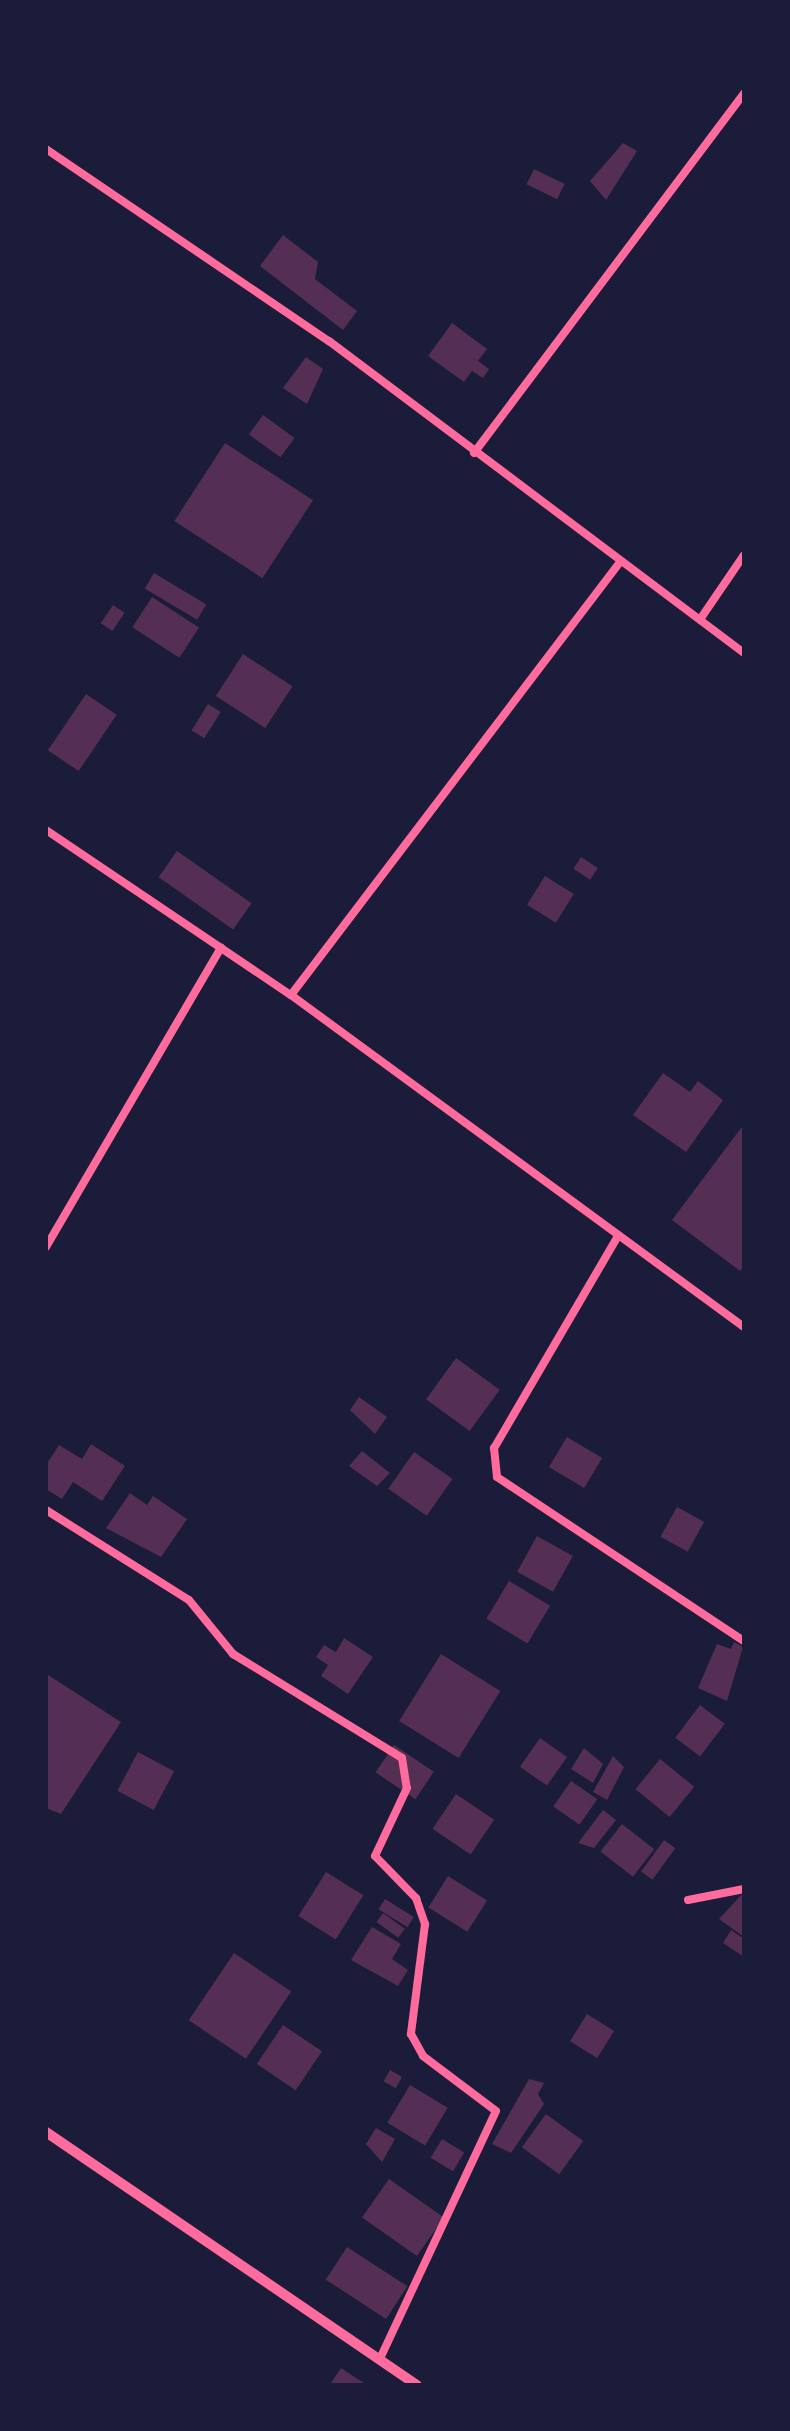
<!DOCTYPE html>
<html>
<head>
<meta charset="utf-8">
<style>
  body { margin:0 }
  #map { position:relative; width:790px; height:2431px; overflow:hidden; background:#1b1b3a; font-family:"Exo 2",sans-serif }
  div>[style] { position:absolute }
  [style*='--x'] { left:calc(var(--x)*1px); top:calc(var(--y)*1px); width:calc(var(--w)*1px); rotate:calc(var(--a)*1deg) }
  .building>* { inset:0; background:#542f53; transform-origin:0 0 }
  .minor>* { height:8px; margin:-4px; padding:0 4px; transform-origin:4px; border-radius:4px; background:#ff6b9d }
  .tertiary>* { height:10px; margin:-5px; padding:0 5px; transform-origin:5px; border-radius:5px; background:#ff6b9d }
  span { translate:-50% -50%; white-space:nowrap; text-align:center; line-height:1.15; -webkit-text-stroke:6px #1b1b3a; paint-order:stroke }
  .frame { position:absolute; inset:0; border:48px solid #1b1b3a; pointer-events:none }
</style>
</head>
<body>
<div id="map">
  <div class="building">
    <div style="clip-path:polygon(623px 143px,637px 151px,606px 200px,590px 181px)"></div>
    <div style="left:534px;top:169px;width:34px;height:17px;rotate:26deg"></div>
    <div style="clip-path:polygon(283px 235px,318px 262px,315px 279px,357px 311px,343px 330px,260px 266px)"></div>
    <div style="clip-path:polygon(452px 323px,487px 349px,478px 361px,489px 369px,483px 378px,472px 371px,464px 382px,428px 356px)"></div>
    <div style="clip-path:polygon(306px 357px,323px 369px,307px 404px,283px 388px)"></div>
    <div style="left:263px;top:415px;width:39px;height:24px;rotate:36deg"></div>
    <div style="left:225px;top:443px;width:105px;height:93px;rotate:33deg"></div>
    <div style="left:154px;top:573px;width:61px;height:18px;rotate:31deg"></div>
    <div style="left:152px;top:597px;width:56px;height:36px;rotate:33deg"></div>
    <div style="left:113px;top:605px;width:14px;height:22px;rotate:34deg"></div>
    <div style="left:243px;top:654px;width:59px;height:50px;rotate:33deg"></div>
    <div style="left:86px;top:694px;width:37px;height:68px;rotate:34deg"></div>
    <div style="left:208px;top:704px;width:15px;height:31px;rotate:32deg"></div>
    <div style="left:177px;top:851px;width:91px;height:32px;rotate:35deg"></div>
    <div style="left:581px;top:857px;width:20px;height:14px;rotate:33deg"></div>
    <div style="left:545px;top:876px;width:34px;height:34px;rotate:32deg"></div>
    <div style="clip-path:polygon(663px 1073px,690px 1092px,698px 1081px,723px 1100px,686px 1152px,633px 1115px)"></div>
    <div style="clip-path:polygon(744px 1124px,744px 1266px,740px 1271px,672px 1220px)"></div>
    <div style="left:456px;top:1358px;width:54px;height:51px;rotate:36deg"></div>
    <div style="clip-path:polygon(359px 1397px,387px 1417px,375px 1434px,350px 1410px)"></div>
    <div style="left:567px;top:1437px;width:41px;height:35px;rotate:31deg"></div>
    <div style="clip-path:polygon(91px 1444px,125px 1466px,102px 1501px,73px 1482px,62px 1499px,46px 1489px,46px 1465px,59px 1445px,82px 1459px)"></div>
    <div style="clip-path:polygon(362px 1451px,390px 1473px,377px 1486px,349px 1466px)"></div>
    <div style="left:414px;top:1452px;width:47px;height:45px;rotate:35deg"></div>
    <div style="clip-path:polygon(130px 1493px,147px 1505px,153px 1496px,187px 1519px,161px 1557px,106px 1528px)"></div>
    <div style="left:677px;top:1507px;width:31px;height:34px;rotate:29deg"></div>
    <div style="left:537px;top:1536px;width:41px;height:41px;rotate:29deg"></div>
    <div style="left:509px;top:1581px;width:48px;height:44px;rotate:31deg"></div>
    <div style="clip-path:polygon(344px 1638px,373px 1657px,348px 1694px,321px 1676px,328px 1665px,316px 1657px,324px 1645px,336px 1652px)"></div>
    <div style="clip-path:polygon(734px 1642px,743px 1647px,727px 1701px,698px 1688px,717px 1644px,731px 1649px)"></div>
    <div style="left:441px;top:1654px;width:70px;height:79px;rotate:32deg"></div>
    <div style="clip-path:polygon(48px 1675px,121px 1722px,61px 1814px,46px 1808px)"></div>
    <div style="left:700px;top:1705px;width:31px;height:41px;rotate:37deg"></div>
    <div style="left:540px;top:1738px;width:33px;height:35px;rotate:35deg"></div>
    <div style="left:394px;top:1745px;width:48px;height:33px;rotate:34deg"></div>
    <div style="clip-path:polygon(584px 1748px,603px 1764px,593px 1783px,571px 1769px)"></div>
    <div style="left:138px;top:1752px;width:41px;height:44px;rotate:28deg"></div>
    <div style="clip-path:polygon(613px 1756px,624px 1767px,607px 1800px,593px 1792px)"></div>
    <div style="left:660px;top:1759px;width:44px;height:39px;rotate:39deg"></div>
    <div style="left:571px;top:1781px;width:32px;height:31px;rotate:35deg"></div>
    <div style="left:456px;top:1794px;width:46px;height:42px;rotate:34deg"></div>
    <div style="clip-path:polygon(603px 1810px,616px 1820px,594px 1848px,578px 1843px)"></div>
    <div style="left:622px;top:1824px;width:41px;height:35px;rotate:38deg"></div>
    <div style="left:664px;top:1840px;width:14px;height:39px;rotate:36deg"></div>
    <div style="left:326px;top:1872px;width:44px;height:52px;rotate:32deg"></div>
    <div style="left:448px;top:1876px;width:46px;height:37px;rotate:32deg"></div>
    <div style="clip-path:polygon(744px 1892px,744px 1937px,719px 1919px)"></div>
    <div style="left:385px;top:1899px;width:34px;height:12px;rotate:32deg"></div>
    <div style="left:383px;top:1913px;width:27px;height:11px;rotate:36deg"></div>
    <div style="clip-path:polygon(372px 1927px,401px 1944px,392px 1959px,408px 1970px,398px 1986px,351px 1960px)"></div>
    <div style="clip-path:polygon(731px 1930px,744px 1939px,744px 1957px,723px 1943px)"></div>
    <div style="left:234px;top:1953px;width:69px;height:81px;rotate:34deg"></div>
    <div style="left:587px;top:2014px;width:32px;height:32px;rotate:32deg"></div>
    <div style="left:283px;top:2025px;width:47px;height:47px;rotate:34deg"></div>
    <div style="left:390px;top:2070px;width:14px;height:13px;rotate:30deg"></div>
    <div style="clip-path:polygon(529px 2079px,544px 2083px,538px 2094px,544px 2104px,511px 2153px,492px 2144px)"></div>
    <div style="left:410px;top:2085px;width:44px;height:44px;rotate:31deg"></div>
    <div style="left:546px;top:2114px;width:46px;height:41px;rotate:36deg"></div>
    <div style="clip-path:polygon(376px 2128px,395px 2139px,382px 2162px,366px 2144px)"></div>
    <div style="left:442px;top:2139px;width:26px;height:22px;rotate:31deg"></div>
    <div style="left:389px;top:2179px;width:67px;height:47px;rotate:35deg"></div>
    <div style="left:347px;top:2247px;width:72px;height:39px;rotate:33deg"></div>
    <div style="clip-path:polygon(341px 2368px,364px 2383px,363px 2385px,331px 2383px)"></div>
  </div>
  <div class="minor">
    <div style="--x:46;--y:149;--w:342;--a:34.2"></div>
    <div style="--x:329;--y:341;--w:519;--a:36.94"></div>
    <div style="--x:474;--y:453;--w:450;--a:-53.1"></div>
    <div style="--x:701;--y:618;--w:76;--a:-55.7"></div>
    <div style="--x:46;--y:830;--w:295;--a:34"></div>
    <div style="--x:291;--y:995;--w:562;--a:36.24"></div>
    <div style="--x:291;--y:995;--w:544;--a:-52.77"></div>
    <div style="--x:618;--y:1236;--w:246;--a:120.3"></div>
    <div style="--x:494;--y:1448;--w:29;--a:84"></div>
    <div style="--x:497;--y:1477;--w:296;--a:33.6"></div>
    <div style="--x:46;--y:1247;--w:347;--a:-59.7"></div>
    <div style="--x:46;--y:1510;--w:169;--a:32.2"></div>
    <div style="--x:189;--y:1600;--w:70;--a:50.8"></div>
    <div style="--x:233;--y:1654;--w:198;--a:31.6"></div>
    <div style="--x:402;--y:1758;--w:30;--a:81"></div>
    <div style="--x:407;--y:1788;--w:75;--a:115.2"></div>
    <div style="--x:375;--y:1856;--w:59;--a:45.7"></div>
    <div style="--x:416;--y:1898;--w:28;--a:71"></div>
    <div style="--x:425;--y:1924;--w:111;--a:97.3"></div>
    <div style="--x:411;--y:2034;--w:25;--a:61"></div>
    <div style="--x:423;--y:2056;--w:91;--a:37"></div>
    <div style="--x:496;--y:2111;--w:274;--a:115.1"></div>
    <div style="--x:688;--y:1900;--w:57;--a:-11.1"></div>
  </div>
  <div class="tertiary">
    <div style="--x:46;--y:2132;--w:449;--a:34.3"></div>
  </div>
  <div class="frame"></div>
</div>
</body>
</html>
